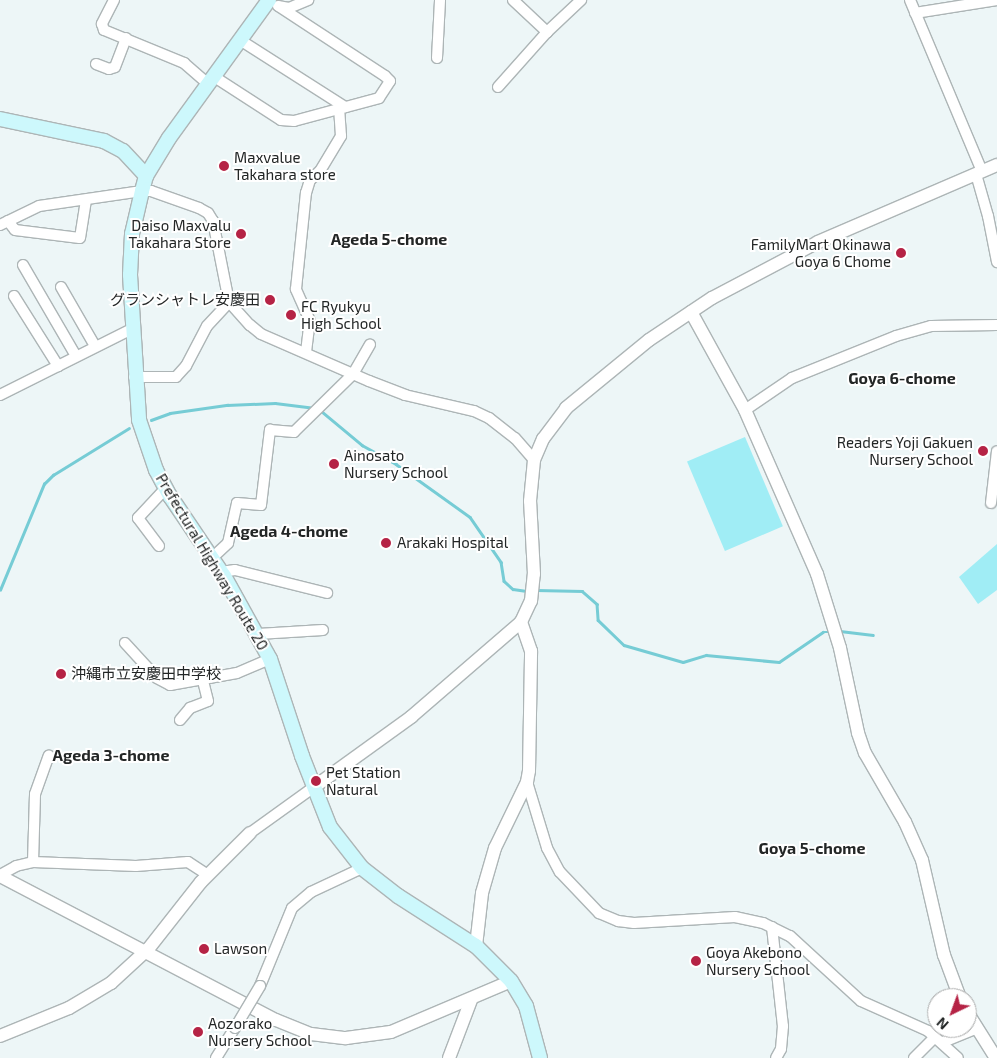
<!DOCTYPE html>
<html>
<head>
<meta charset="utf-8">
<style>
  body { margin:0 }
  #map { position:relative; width:997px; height:1058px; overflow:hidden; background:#edf6f7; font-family:"Exo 2","Noto Sans JP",sans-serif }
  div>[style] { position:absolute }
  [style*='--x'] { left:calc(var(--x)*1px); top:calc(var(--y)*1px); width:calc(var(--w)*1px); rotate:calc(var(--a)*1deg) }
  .green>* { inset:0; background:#a0edf5; transform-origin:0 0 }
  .stream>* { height:2.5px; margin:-1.25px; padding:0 1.25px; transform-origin:1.25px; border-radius:1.25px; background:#76ccd5 }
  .roads { filter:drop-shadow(1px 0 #adb5b6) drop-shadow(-1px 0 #adb5b6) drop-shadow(0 1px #adb5b6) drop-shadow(0 -1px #adb5b6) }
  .minor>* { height:10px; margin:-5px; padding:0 5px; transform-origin:5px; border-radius:5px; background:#fff }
  .tertiary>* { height:12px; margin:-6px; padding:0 6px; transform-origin:6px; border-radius:6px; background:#fff }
  .secondary>* { height:14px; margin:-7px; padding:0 7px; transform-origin:7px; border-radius:7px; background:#cdf8fc }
  .bridges { filter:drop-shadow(1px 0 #adb5b6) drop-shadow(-1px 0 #adb5b6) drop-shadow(0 1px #adb5b6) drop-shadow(0 -1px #adb5b6) }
  .minor-bridge>* { height:10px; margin:-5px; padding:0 5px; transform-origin:5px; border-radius:5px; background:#fff }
  .dots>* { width:14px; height:14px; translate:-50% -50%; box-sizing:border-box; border:2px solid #fff; border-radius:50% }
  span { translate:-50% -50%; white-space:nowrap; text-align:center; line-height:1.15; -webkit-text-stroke:4px #fff; paint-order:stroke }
  .poi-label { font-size:15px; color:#232626 }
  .left { translate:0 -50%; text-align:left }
  .right { translate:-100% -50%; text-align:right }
  .street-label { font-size:15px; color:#232626 }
  .neighbourhood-label { font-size:16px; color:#232626; font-weight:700 }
  .north { position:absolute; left:927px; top:988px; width:50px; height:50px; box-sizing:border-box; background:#fff; border:1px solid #a7a8a8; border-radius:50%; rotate:222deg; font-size:14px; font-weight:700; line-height:20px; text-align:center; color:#232626 }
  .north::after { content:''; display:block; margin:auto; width:18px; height:22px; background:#b52345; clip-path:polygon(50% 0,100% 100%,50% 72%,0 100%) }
</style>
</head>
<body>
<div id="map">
  <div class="green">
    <div style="left:745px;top:437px;width:97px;height:63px;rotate:67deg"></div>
    <div style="clip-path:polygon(997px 544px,997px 590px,978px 604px,959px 577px)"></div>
  </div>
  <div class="stream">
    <div style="--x:320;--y:410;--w:55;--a:39.8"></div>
    <div style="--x:362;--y:445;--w:39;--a:29"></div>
    <div style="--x:396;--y:464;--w:91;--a:35.6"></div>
    <div style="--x:470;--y:517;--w:55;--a:55.4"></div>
    <div style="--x:501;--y:562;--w:19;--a:81"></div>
    <div style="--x:504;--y:581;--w:12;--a:42"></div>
    <div style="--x:513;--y:589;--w:15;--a:8"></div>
    <div style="--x:151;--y:420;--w:20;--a:-20"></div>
    <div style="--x:170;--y:413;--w:58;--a:-8"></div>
    <div style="--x:227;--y:405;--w:48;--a:-2.4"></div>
    <div style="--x:275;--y:403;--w:40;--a:7.1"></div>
    <div style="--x:0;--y:590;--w:115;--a:-67.5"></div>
    <div style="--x:44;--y:484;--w:13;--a:-45"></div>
    <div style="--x:53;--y:475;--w:89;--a:-31.7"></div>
    <div style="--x:536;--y:590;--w:46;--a:1.2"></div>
    <div style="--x:582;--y:591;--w:20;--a:41"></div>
    <div style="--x:597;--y:604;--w:16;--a:86"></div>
    <div style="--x:598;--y:620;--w:36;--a:44"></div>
    <div style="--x:624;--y:645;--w:61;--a:16.1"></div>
    <div style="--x:683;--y:662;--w:24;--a:-17"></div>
    <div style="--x:706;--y:655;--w:73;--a:5.5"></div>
    <div style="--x:779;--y:662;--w:53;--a:-34.3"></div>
    <div style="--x:823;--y:632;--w:7;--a:0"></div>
    <div style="--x:840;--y:631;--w:33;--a:7"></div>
  </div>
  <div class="roads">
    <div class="minor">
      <div style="--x:114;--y:0;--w:27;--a:117"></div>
      <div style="--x:102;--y:24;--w:6;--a:72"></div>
      <div style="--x:104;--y:30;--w:87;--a:22.4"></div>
      <div style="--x:184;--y:63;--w:32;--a:41"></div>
      <div style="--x:513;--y:0;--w:47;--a:43.3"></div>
      <div style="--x:910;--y:0;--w:186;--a:67.2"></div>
      <div style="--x:278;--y:6;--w:11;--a:10"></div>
      <div style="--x:289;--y:8;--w:21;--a:-23"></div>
      <div style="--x:915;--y:13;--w:83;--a:-9"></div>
      <div style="--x:240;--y:40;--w:125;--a:32.5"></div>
      <div style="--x:437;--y:58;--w:58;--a:-87"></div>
      <div style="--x:96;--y:64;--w:14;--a:21"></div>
      <div style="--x:109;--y:69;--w:6;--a:-18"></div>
      <div style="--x:115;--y:67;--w:31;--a:-69"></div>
      <div style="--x:213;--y:76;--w:81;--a:32.9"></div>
      <div style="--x:281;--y:120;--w:13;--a:4"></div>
      <div style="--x:294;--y:121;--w:88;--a:-15.1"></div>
      <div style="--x:379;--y:98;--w:20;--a:-57"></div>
      <div style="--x:390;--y:81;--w:7;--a:-135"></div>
      <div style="--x:385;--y:76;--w:126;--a:-146.7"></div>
      <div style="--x:498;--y:87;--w:74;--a:-48.3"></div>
      <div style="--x:547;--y:32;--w:47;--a:-43.3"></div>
      <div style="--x:976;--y:174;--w:44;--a:74.1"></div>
      <div style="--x:988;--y:216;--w:47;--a:78.9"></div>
      <div style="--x:8;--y:221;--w:11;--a:52"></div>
      <div style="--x:15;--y:230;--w:65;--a:7"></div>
      <div style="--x:80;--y:238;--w:39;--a:-81"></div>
      <div style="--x:0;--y:225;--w:43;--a:-26"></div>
      <div style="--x:39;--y:206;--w:104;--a:-8.3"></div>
      <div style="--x:142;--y:191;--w:9;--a:0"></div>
      <div style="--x:151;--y:191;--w:51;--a:19.5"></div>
      <div style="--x:199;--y:208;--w:10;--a:29"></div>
      <div style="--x:208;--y:213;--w:9;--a:58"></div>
      <div style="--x:213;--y:221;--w:83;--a:78.8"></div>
      <div style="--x:229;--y:302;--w:31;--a:48"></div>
      <div style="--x:250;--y:325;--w:14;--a:39"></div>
      <div style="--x:261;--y:334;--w:118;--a:23.5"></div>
      <div style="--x:369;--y:381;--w:39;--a:21"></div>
      <div style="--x:405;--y:395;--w:71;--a:13.1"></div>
      <div style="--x:474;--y:411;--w:17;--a:25"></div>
      <div style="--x:489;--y:418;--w:33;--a:38"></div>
      <div style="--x:515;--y:438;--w:29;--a:49"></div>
      <div style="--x:23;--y:265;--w:105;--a:59.8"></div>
      <div style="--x:61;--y:287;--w:68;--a:60"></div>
      <div style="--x:14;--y:296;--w:83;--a:57.8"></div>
      <div style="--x:306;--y:352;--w:31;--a:-83"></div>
      <div style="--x:310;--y:321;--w:35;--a:-114"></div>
      <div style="--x:296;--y:289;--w:97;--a:-84.1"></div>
      <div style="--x:306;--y:193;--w:14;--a:-73"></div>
      <div style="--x:310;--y:180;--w:13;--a:-42"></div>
      <div style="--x:320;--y:171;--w:41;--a:-59"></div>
      <div style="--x:341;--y:136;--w:27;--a:-94"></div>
      <div style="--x:134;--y:377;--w:42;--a:0"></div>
      <div style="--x:176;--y:377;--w:15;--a:-48"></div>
      <div style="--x:186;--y:366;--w:45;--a:-62.3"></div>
      <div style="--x:207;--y:326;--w:33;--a:-47"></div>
      <div style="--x:0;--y:395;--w:148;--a:-26.6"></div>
      <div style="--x:745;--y:410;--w:57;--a:-34.2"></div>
      <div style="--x:792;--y:378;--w:112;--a:-22"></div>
      <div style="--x:896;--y:336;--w:36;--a:-16"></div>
      <div style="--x:931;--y:326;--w:66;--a:-0.9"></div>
      <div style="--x:991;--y:503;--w:52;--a:-83.4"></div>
      <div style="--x:159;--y:546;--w:35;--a:-127"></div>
      <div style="--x:138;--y:518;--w:41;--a:-47"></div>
      <div style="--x:212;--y:558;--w:22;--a:-43"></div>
      <div style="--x:228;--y:543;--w:41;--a:-77.3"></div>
      <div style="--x:237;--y:503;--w:24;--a:5"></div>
      <div style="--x:261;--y:505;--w:76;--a:-83.2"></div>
      <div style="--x:270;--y:430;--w:24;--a:5"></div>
      <div style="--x:294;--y:432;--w:83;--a:-44.5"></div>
      <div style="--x:353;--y:374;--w:34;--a:-60"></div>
      <div style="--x:221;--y:572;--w:14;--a:-8"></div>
      <div style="--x:235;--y:570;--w:95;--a:14"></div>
      <div style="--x:258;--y:634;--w:65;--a:-3.5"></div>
      <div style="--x:125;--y:643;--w:47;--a:47.6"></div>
      <div style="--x:157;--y:678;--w:15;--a:28"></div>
      <div style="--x:170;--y:685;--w:68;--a:-10.2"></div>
      <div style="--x:237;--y:673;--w:36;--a:-23"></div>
      <div style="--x:180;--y:720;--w:16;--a:-50"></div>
      <div style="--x:190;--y:708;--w:19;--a:-21"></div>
      <div style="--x:208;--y:701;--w:21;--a:-104"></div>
      <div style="--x:527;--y:782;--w:69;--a:73.1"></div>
      <div style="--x:547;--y:848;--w:27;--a:62"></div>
      <div style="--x:560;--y:872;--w:57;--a:46.4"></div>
      <div style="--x:599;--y:913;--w:21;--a:23"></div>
      <div style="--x:618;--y:921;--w:16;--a:7"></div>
      <div style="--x:634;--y:923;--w:101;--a:-3.4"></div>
      <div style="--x:735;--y:917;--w:29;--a:12"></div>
      <div style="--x:763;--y:923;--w:30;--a:26"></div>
      <div style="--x:790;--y:936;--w:96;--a:42.5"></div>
      <div style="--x:861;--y:1001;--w:73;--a:24.1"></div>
      <div style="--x:928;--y:1031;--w:40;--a:42"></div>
      <div style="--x:250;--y:833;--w:79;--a:-35.7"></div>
      <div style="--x:33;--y:862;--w:68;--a:-88.3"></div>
      <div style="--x:35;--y:794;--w:41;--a:-70.3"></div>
      <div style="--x:0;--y:875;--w:18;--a:-29"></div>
      <div style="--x:16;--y:866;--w:17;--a:-13"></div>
      <div style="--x:33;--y:862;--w:103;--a:2.2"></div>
      <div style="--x:136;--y:866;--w:52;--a:-4.4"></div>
      <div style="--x:188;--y:862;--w:24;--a:33"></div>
      <div style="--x:772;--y:927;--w:100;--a:83.7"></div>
      <div style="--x:783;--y:1026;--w:23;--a:95"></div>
      <div style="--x:781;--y:1049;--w:10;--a:119"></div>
      <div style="--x:260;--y:986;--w:84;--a:-67.7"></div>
      <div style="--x:292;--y:908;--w:25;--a:-40"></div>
      <div style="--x:311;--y:892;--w:56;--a:-25.2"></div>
      <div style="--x:943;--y:1042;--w:37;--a:-22"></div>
      <div style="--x:216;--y:1058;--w:36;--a:-58"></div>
      <div style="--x:914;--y:1058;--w:30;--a:-45"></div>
    </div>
    <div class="tertiary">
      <div style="--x:691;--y:312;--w:112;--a:61.1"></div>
      <div style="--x:745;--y:410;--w:179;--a:66.3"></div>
      <div style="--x:817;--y:574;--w:77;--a:72.7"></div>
      <div style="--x:840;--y:648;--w:87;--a:78"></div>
      <div style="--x:858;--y:733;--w:21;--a:71"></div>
      <div style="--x:865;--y:753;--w:80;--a:59.9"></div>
      <div style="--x:905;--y:822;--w:42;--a:65.9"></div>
      <div style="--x:922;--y:860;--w:98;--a:77"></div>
      <div style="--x:944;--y:955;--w:46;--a:69.6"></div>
      <div style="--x:314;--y:787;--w:120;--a:-35.8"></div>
      <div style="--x:411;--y:717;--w:145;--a:-40.8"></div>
      <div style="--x:521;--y:622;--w:23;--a:-65"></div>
      <div style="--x:531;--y:601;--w:27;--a:-84"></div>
      <div style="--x:534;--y:574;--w:73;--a:-93.1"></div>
      <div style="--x:530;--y:501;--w:41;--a:-84.4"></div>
      <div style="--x:534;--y:460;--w:23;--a:-67"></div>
      <div style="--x:543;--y:439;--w:39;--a:-53"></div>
      <div style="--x:566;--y:408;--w:107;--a:-39.3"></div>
      <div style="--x:649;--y:340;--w:76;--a:-33.7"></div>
      <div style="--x:712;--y:298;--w:120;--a:-27.8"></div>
      <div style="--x:818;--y:242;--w:195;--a:-23.3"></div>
      <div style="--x:0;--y:876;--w:311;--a:27.6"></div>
      <div style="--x:276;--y:1020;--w:38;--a:22"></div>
      <div style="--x:311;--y:1034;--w:35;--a:7"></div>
      <div style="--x:346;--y:1038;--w:45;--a:-7.6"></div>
      <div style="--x:391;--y:1032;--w:130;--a:-23"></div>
      <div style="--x:476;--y:946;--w:53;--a:-83.5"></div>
      <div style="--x:482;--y:893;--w:47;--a:-73.9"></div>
      <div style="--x:495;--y:848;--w:73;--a:-64.1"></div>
      <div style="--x:527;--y:782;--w:11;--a:-80"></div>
      <div style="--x:529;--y:771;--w:120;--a:-89"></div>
      <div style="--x:531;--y:651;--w:31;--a:-109"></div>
      <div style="--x:967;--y:1012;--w:54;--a:57.8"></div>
      <div style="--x:0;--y:1036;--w:74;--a:-22.1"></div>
      <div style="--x:69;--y:1008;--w:49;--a:-30.8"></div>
      <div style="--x:111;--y:983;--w:52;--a:-42.6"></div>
      <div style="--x:149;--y:948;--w:84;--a:-51.8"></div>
      <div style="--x:201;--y:882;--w:69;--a:-45"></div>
      <div style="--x:449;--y:1058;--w:62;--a:-69.2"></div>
    </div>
    <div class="secondary">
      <div style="--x:269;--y:0;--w:170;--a:125.9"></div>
      <div style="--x:169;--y:138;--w:44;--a:121.2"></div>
      <div style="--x:146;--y:176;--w:16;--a:105"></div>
      <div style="--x:142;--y:191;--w:44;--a:103.1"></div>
      <div style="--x:132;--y:234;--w:41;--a:92.8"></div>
      <div style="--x:130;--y:275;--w:145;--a:86.4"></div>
      <div style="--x:139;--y:420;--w:53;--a:71.2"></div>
      <div style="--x:156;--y:470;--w:30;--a:62"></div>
      <div style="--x:170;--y:496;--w:97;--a:56"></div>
      <div style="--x:224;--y:576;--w:95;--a:61"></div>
      <div style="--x:270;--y:659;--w:102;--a:71.7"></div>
      <div style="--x:302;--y:756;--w:76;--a:68.5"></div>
      <div style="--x:330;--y:827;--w:52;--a:52"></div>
      <div style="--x:362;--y:868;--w:46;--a:37.9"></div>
      <div style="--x:398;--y:896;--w:93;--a:32.7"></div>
      <div style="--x:476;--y:946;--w:49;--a:45"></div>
      <div style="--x:511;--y:981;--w:29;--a:59"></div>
      <div style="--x:526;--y:1006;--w:54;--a:74.9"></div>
      <div style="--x:0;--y:119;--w:106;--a:11.9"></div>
      <div style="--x:104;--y:141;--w:21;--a:28"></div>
      <div style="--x:123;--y:151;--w:34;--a:47"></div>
    </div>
  </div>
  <div class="bridges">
    <div class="minor-bridge">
      <div style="--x:235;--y:1028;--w:49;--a:-59.2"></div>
    </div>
  </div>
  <div class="dots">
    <div style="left:224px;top:166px;background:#b52345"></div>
    <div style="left:241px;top:234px;background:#b52345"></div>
    <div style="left:901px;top:253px;background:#b52345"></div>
    <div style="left:270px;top:300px;background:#b52345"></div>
    <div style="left:291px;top:315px;background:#b52345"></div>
    <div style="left:983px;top:451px;background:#b52345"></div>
    <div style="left:334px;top:464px;background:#b52345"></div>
    <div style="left:386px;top:543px;background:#b52345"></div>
    <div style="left:61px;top:674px;background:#b52345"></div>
    <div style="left:316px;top:781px;background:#b52345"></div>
    <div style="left:204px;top:949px;background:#b52345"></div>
    <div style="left:696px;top:961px;background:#b52345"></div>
    <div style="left:198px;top:1032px;background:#b52345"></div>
  </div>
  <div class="poi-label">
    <span class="left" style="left:234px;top:166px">Maxvalue<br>Takahara store</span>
    <span class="right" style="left:231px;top:234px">Daiso Maxvalu<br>Takahara Store</span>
    <span class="right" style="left:891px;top:253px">FamilyMart Okinawa<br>Goya 6 Chome</span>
    <span class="right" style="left:260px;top:300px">グランシャトレ安慶田</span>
    <span class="left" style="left:301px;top:315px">FC Ryukyu<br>High School</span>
    <span class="right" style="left:973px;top:451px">Readers Yoji Gakuen<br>Nursery School</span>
    <span class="left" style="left:344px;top:464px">Ainosato<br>Nursery School</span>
    <span class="left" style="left:397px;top:543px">Arakaki Hospital</span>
    <span class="left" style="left:71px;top:674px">沖縄市立安慶田中学校</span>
    <span class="left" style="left:326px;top:781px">Pet Station<br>Natural</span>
    <span class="left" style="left:214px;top:949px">Lawson</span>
    <span class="left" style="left:706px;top:961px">Goya Akebono<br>Nursery School</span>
    <span class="left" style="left:208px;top:1032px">Aozorako<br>Nursery School</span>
  </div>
  <div class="street-label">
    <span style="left:212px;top:562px;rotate:59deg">Prefectural Highway Route 20</span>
  </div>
  <div class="neighbourhood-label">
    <span style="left:389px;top:239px">Ageda 5-chome</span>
    <span style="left:902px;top:378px">Goya 6-chome</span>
    <span style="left:289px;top:531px">Ageda 4-chome</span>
    <span style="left:111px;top:755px">Ageda 3-chome</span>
    <span style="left:812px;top:848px">Goya 5-chome</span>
  </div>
  <div class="north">N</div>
</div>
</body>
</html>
